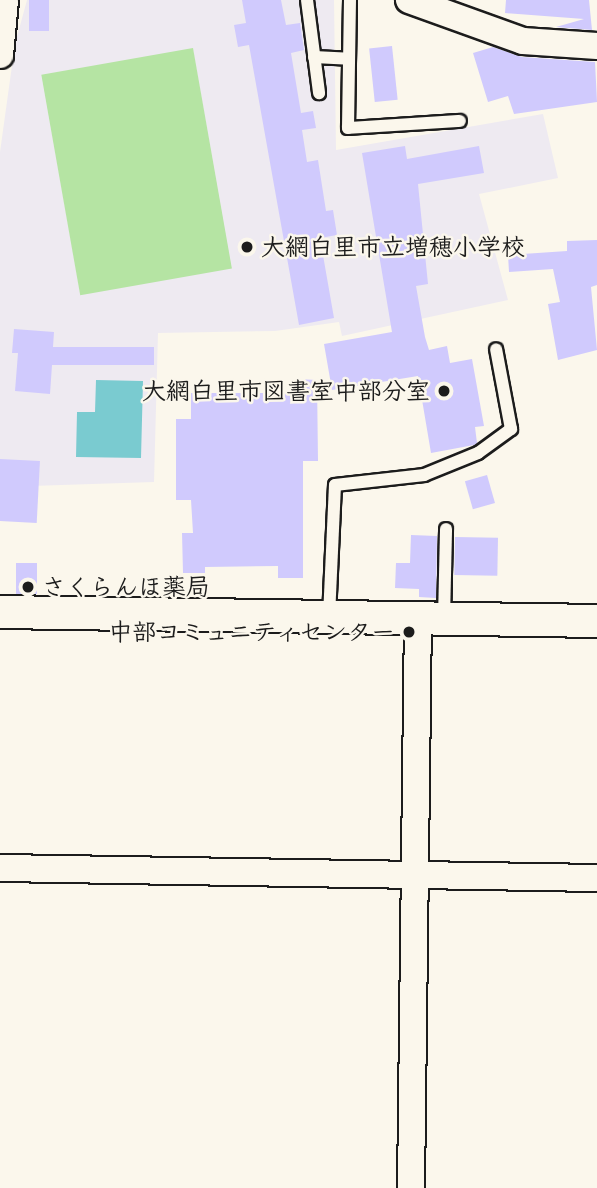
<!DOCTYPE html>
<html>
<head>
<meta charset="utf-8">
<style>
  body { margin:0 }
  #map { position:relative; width:597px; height:1188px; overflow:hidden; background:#fbf7ec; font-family:Itim,"Klee One",sans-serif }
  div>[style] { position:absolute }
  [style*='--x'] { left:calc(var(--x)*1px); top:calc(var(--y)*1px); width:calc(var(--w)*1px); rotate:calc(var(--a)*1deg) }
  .built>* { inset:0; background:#eeeaf1 }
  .green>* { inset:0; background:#b5e4a3; transform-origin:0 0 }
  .water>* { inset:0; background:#7acbd0 }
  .building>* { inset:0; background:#d0cafd; transform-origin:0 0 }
  .roads { filter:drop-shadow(2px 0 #1c1c1c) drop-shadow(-2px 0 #1c1c1c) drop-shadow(0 2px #1c1c1c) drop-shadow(0 -2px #1c1c1c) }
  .service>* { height:12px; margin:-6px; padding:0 6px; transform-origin:6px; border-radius:6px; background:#fbf7ec }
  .minor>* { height:26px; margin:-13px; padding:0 13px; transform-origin:13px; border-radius:13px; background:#fbf7ec }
  .tertiary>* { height:32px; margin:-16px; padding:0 16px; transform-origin:16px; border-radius:16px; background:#fbf7ec }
  .dots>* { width:19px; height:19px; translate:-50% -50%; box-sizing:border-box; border:4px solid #fbf7ec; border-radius:50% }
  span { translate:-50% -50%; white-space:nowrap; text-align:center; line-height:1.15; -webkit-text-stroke:5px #fbf7ec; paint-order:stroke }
  .poi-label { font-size:24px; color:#1c1c1c; font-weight:700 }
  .left { translate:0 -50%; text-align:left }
  .right { translate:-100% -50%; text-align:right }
</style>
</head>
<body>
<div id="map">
  <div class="built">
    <div style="clip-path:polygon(27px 0,334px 0,336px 150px,543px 114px,558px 178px,479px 194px,508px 300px,342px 336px,339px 322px,275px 331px,158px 333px,154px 482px,0 487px,0 152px,15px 44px)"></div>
  </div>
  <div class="green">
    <div style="left:193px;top:48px;width:224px;height:154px;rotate:80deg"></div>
  </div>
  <div class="water">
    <div style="clip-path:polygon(96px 380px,143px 381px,141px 458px,76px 457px,77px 412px,95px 412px)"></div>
  </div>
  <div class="building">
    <div style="left:29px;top:0;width:20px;height:31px"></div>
    <div style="clip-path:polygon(242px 0,281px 0,286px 25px,300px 23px,304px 50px,291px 53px,301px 113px,313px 111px,316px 128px,302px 130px,307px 162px,318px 160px,326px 211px,333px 210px,337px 235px,320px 238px,334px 318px,299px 325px,249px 45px,238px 47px,234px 25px,246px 23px)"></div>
    <div style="clip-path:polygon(506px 0,589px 0,592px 30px,556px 27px,584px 19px,505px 13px)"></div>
    <div style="left:392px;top:46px;width:54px;height:23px;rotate:84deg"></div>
    <div style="clip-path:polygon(493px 47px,522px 57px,595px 62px,597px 102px,514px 114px,508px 96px,488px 102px,473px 53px)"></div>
    <div style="clip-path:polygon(405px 146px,407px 159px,479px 146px,484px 173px,418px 184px,428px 284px,416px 286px,425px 337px,429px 350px,447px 346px,450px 363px,472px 359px,484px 426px,475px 427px,477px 443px,474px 445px,431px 453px,418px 376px,332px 390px,324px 344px,392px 332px,362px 153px)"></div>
    <div style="clip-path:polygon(597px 240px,597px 285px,591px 287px,597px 350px,558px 360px,548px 304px,560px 302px,553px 269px,509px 272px,508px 255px,567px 251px,567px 241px)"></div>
    <div style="clip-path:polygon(14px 329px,54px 332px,53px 347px,154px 347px,154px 365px,52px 365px,50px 394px,15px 391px,18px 353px,12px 353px)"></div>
    <div style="clip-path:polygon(296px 379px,317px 380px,318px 461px,303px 461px,303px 578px,278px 578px,278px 566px,205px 567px,205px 573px,183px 573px,182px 533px,193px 533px,191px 500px,176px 500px,176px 419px,191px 419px,191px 393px,296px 393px)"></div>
    <div style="left:0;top:459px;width:40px;height:62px;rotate:3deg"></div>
    <div style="left:487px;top:475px;width:29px;height:23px;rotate:74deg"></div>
    <div style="clip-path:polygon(411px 535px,437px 536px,436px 598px,419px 597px,419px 589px,395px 588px,396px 563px,410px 563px)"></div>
    <div style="left:455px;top:537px;width:43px;height:38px;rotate:1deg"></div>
    <div style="left:16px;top:563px;width:21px;height:31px"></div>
  </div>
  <div class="roads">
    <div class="service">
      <div style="--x:307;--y:0;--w:94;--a:82.6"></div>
      <div style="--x:350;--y:0;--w:128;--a:90.9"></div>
      <div style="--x:348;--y:128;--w:112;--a:-3.6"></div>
      <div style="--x:314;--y:57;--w:35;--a:3"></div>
      <div style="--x:329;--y:617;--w:132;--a:-87.4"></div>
      <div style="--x:335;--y:485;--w:90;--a:-6.4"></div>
      <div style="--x:424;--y:475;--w:58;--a:-22.2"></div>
      <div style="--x:478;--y:453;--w:41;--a:-36"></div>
      <div style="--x:511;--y:429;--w:81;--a:-100.6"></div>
      <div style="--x:444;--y:619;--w:90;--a:-88.7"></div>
    </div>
    <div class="minor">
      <div style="--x:409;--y:0;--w:121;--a:19.8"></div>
      <div style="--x:523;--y:41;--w:74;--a:3.9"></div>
      <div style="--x:0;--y:55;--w:55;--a:-84.8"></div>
      <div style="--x:0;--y:868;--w:597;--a:0.96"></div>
      <div style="--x:411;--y:1188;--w:569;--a:-89.3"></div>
    </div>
    <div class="tertiary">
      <div style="--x:0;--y:612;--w:597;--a:0.86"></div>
    </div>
  </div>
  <div class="dots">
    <div style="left:247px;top:247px;background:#1c1c1c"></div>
    <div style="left:444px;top:391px;background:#1c1c1c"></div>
    <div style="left:28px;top:587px;background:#1c1c1c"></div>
    <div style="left:409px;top:632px;background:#1c1c1c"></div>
  </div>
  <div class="poi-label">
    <span class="left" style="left:261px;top:247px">大網白里市立増穂小学校</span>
    <span class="right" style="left:430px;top:391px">大網白里市図書室中部分室</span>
    <span class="left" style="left:42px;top:587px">さくらんほ薬局</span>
    <span class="right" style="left:395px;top:632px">中部コミュニティセンター</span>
  </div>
</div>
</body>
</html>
